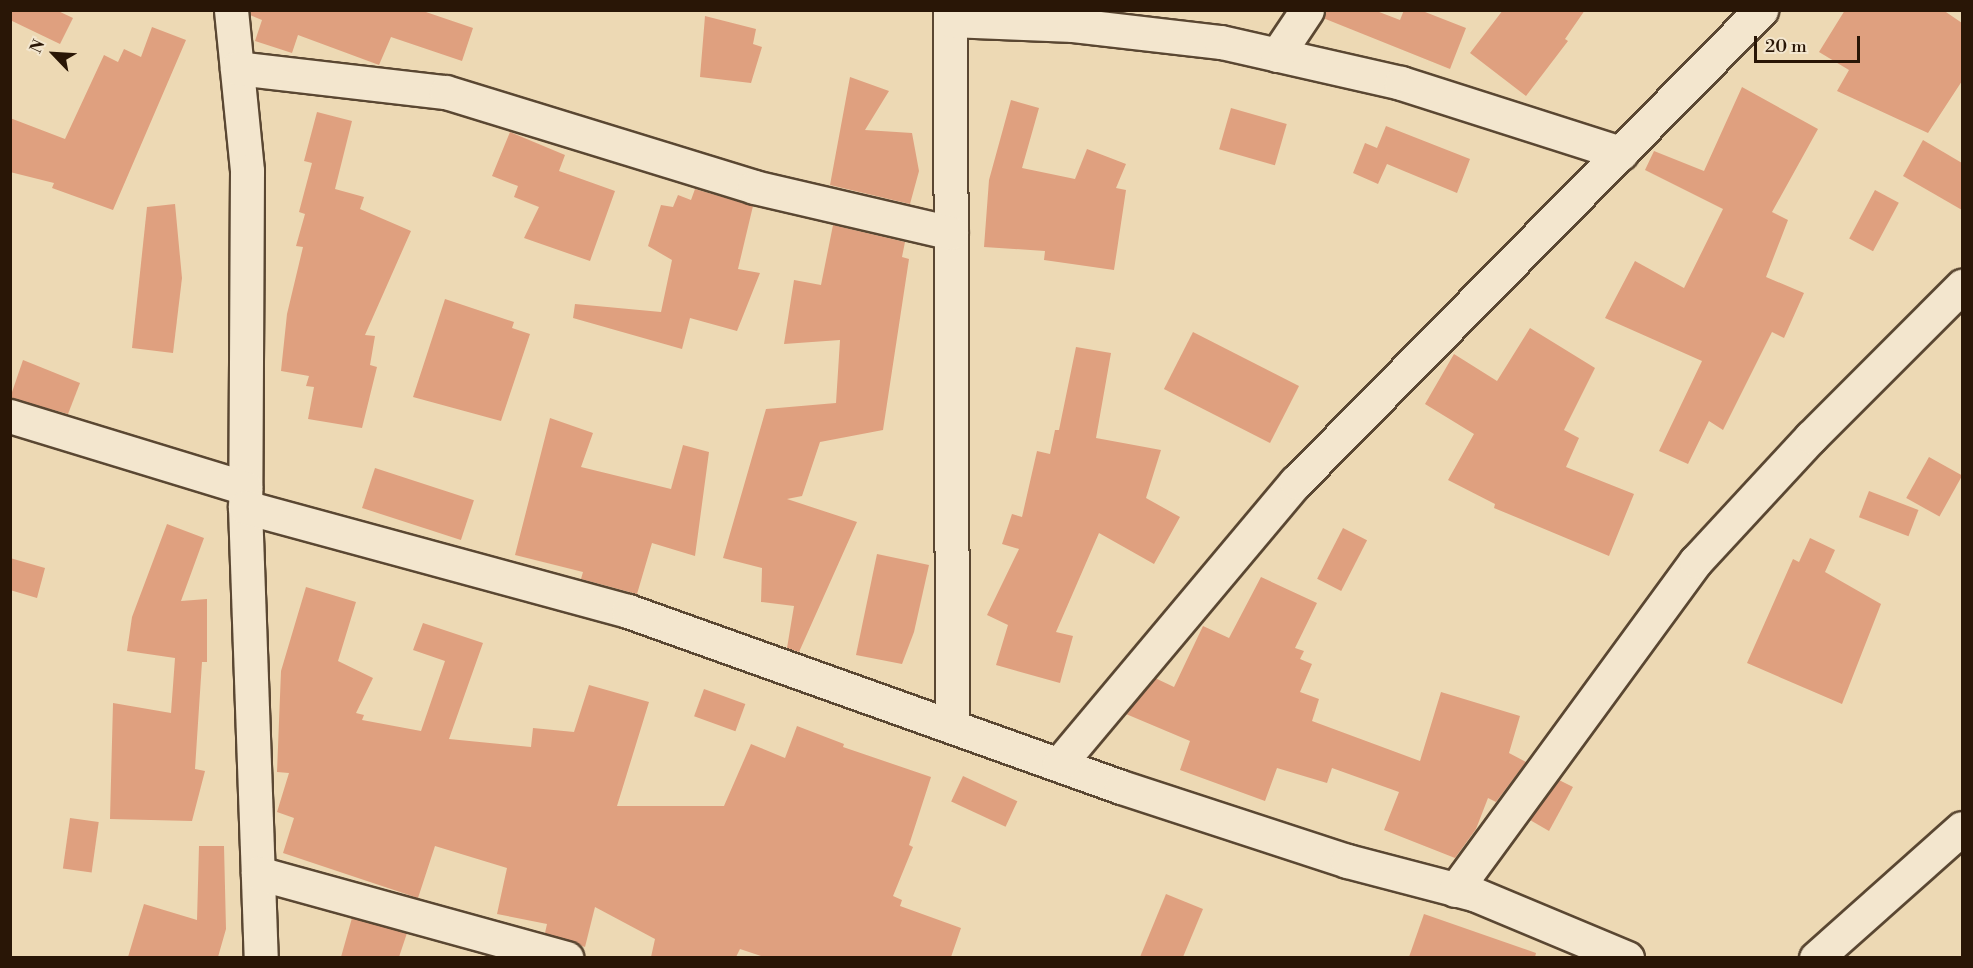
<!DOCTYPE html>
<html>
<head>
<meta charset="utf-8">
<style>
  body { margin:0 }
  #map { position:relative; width:1973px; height:968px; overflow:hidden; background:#edd9b4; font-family:"Libre Bodoni",serif }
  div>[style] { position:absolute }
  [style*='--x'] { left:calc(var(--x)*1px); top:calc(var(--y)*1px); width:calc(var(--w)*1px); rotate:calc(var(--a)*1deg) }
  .building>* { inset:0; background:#dfa07f; transform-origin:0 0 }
  .roads { filter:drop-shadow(2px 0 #5a4732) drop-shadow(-2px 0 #5a4732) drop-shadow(0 2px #5a4732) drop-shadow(0 -2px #5a4732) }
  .minor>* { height:33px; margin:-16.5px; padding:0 16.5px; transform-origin:16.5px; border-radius:16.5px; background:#f3e6ce }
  span { translate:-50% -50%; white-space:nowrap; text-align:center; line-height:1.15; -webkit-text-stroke:6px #f3e6ce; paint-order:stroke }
  .frame { position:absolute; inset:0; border:12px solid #291606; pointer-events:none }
  .north { position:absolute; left:24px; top:24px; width:60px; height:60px; -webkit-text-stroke:4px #f3e6ce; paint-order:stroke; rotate:295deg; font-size:16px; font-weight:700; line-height:24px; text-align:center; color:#291606 }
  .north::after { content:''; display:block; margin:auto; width:21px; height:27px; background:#291606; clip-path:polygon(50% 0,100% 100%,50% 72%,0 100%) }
  .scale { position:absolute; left:1754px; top:36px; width:106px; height:27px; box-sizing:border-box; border:3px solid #291606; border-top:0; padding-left:8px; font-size:18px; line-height:21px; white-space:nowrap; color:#291606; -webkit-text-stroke:4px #f3e6ce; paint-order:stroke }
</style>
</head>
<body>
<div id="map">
  <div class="building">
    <div style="clip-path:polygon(10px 10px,56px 10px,73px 18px,60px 44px,10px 20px)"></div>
    <div style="clip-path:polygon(250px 10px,420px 10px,473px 28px,462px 61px,391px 37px,379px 65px,298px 35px,292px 53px,255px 41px,262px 20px,250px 15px)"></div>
    <div style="clip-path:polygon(1326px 10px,1374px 10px,1400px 20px,1404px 10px,1420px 10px,1466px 28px,1450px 69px,1323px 18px)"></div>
    <div style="clip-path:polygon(1503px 10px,1585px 10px,1565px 39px,1568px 41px,1526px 96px,1470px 53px)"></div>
    <div style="clip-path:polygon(1845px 10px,1943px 10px,1962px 23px,1962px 81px,1928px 133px,1837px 91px,1849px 70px,1819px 52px)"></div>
    <div style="clip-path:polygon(705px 16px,756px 29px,753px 44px,762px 47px,751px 83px,700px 77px)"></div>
    <div style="clip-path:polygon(152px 27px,186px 40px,113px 210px,52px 188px,54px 183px,10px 172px,10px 118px,65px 139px,104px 55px,118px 62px,124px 49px,141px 57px)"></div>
    <div style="clip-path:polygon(850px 77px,889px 91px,865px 130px,912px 133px,919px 171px,910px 204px,830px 185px)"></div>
    <div style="clip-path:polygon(1742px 87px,1818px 129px,1772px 212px,1788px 220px,1766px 277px,1804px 293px,1784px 338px,1772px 332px,1723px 430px,1709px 421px,1688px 464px,1659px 451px,1702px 361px,1605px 318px,1635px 261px,1684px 288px,1723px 209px,1645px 170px,1654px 151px,1704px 171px)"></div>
    <div style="clip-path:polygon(1011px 100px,1039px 108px,1022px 168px,1075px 179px,1087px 149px,1126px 164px,1116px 188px,1126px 190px,1114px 270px,1044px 260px,1045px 251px,984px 247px,989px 180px)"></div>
    <div style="left:1231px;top:108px;width:58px;height:43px;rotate:16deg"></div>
    <div style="clip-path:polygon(317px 112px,352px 121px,335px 189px,364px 197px,360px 209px,411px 231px,365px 335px,375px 336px,370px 365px,377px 367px,362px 428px,308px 419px,314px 387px,306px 386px,309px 376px,281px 371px,287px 314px,303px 247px,296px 246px,305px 214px,299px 212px,312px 163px,304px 161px)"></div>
    <div style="clip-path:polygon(1386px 126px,1470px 159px,1457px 193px,1387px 164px,1378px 184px,1353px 173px,1365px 143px,1377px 148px)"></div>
    <div style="clip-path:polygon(510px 132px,565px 155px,559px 171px,615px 191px,590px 261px,524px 238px,539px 207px,514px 197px,518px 186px,492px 176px)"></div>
    <div style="clip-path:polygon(1923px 140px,1962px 163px,1962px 210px,1903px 176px)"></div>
    <div style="clip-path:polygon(695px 189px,753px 206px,738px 269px,760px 273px,737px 331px,690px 318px,682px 349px,573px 318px,575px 304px,661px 312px,672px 260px,648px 246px,661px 205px,673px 207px,678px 195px,691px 200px)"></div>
    <div style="left:1875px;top:190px;width:27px;height:55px;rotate:28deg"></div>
    <div style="clip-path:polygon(175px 204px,182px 278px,173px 353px,132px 348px,147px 207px)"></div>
    <div style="clip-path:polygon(833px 225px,905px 242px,902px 257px,909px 259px,883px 430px,820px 442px,802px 496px,787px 499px,857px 522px,799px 652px,787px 648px,794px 606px,761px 602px,762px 568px,723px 558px,766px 409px,836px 403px,840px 340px,784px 344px,794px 280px,821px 285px)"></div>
    <div style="clip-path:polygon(445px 299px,514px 322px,512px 328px,530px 334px,501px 421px,413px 397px)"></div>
    <div style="clip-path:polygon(1530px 328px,1595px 368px,1564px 430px,1579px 438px,1566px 467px,1634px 494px,1609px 556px,1494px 508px,1495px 504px,1448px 480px,1474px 434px,1425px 404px,1454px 354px,1497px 381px)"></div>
    <div style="left:1193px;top:332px;width:119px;height:64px;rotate:27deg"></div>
    <div style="clip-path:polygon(1076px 347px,1111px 353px,1096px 438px,1161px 450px,1146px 498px,1180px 517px,1154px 564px,1099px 533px,1056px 632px,1073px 636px,1060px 683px,996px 665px,1008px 625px,987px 615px,1019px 549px,1002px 544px,1012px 514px,1022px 517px,1037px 451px,1050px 454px,1055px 430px,1059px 430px)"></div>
    <div style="clip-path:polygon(23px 360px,80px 383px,68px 414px,10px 398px)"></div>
    <div style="clip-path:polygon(550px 418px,593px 433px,581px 467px,671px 489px,683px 445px,709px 452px,695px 556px,652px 543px,637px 594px,581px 579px,583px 572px,515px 555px)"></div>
    <div style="left:1929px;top:457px;width:38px;height:47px;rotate:29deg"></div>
    <div style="left:375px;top:468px;width:104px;height:42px;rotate:18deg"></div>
    <div style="left:1869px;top:491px;width:53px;height:28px;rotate:21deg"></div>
    <div style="clip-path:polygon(167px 524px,204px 538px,181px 601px,207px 599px,207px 662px,202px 662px,195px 769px,205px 771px,192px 821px,110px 819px,113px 703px,171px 713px,175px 658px,127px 651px,132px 617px)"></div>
    <div style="left:1343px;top:528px;width:27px;height:57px;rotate:27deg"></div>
    <div style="clip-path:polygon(1810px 538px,1835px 550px,1825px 572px,1881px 604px,1842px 704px,1747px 663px,1793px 559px,1799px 562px)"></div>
    <div style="clip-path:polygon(877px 554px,929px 565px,914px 632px,902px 664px,856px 655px)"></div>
    <div style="clip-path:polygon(10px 558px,45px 568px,37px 598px,10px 590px)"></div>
    <div style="clip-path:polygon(1261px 577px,1317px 603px,1295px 648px,1304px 651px,1300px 659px,1312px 664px,1300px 692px,1319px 699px,1312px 721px,1420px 761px,1441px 692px,1520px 716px,1509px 753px,1526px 762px,1496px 802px,1488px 798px,1476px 829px,1455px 858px,1384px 830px,1399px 792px,1332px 768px,1327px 783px,1277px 768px,1265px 801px,1180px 770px,1190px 741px,1126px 714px,1155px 678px,1174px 687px,1203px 626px,1229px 638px)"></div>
    <div style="clip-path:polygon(306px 587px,356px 602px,338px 661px,373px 678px,356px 713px,364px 715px,362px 720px,421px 731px,445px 661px,413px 650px,423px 623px,483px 643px,449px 739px,531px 747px,533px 728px,574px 732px,589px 685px,649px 702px,617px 806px,724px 806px,751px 744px,785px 758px,797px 726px,844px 744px,843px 747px,931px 777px,909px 845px,913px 847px,893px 896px,902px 900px,900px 906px,961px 928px,951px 957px,764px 957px,740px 949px,736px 957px,651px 957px,655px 939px,595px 907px,585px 947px,545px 933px,547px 924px,497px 914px,507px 868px,435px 846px,418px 898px,283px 853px,294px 818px,277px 812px,289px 773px,277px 772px,281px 671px)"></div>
    <div style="left:704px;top:689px;width:44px;height:29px;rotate:20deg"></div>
    <div style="left:963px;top:776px;width:60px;height:28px;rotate:25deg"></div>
    <div style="clip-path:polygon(1559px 780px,1573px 787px,1549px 831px,1530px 820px)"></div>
    <div style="left:70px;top:818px;width:29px;height:51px;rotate:8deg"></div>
    <div style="clip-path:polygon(199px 846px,224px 846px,226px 929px,218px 957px,128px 957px,144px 904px,197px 920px)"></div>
    <div style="clip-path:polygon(1166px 894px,1203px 909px,1183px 957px,1140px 957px)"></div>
    <div style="clip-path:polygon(1424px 914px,1536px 953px,1535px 957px,1409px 957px)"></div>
    <div style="clip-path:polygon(352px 918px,407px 933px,399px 957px,341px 957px)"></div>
  </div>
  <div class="roads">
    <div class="minor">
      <div style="--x:231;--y:10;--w:162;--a:84.3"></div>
      <div style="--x:247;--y:171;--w:336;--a:90.3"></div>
      <div style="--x:245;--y:507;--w:451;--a:88"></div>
      <div style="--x:950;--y:10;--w:716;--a:89.84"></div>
      <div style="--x:950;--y:20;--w:123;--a:2.3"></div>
      <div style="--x:1073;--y:25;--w:149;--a:6.6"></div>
      <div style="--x:1221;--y:42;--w:185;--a:12.8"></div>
      <div style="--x:1401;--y:83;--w:231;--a:17.7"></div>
      <div style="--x:1277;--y:55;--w:54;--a:-56.3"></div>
      <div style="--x:237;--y:68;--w:210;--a:6.6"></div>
      <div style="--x:446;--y:92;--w:322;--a:17.1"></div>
      <div style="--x:754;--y:187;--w:202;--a:13.1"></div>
      <div style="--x:10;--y:416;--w:246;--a:17"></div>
      <div style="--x:245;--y:507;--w:397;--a:15.2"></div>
      <div style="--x:628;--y:611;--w:523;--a:19.65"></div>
      <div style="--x:1121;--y:787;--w:238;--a:18.1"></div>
      <div style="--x:1347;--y:861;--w:131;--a:14.6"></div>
      <div style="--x:1474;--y:894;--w:166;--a:22.7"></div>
      <div style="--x:1059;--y:764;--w:368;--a:-50"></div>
      <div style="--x:1296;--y:482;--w:663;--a:-45.43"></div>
      <div style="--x:258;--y:873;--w:320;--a:15.4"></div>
      <div style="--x:1455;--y:890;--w:408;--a:-53.8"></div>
      <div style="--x:1696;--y:561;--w:169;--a:-47.2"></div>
      <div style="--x:1811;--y:437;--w:214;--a:-45"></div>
      <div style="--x:1816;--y:958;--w:195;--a:-41.7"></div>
    </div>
  </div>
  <div class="frame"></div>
  <div class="north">N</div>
  <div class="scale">20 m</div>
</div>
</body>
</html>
